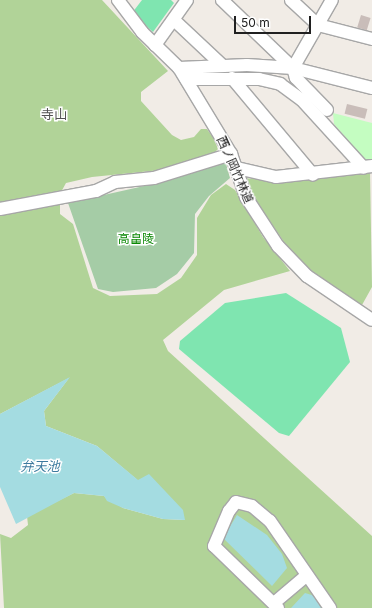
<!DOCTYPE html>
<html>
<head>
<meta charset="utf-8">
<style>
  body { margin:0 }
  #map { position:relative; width:372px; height:608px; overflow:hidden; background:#f1ece6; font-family:Inter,"Noto Sans JP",sans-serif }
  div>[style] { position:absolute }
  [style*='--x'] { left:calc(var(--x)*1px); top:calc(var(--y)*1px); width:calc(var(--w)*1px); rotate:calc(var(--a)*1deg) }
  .forest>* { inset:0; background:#b1d398 }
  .cemetery>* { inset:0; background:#a5cca6 }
  .park>* { inset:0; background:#c4fdc1 }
  .pitch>* { inset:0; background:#7fe5b0 }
  .water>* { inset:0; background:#a4dce1 }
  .building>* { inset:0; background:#c9bdb9; transform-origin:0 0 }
  .roads { filter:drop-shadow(1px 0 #a7a7a7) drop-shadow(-1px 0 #a7a7a7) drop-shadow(0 1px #a7a7a7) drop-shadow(0 -1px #a7a7a7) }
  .minor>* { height:12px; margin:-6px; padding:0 6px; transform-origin:6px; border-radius:6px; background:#fff }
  span { translate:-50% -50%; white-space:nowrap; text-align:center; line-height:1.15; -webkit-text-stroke:3px #fff; paint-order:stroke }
  .street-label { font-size:12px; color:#202020 }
  .park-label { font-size:12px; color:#0b8804 }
  .neighbourhood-label { font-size:13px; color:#535353 }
  .water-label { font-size:13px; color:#3d7a9e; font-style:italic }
  .scale { position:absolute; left:234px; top:16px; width:77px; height:18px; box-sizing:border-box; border:2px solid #202020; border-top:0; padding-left:5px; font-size:12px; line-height:14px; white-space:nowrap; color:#202020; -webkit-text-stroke:3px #fff; paint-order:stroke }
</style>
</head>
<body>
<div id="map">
  <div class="forest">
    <div style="clip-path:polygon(0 0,102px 0,168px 71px,141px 92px,141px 101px,172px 135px,181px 140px,194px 137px,201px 129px,207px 129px,214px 139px,218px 149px,213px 154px,161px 170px,92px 177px,66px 183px,60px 194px,60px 214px,73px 224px,93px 288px,110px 296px,157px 294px,181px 278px,197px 255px,197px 218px,211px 195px,226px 184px,235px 190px,263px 237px,290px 271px,224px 290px,163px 340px,168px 351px,372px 536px,372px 608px,4px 608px,0 534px,11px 538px,28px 525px,27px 516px,74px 493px,104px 496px,123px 508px,163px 519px,185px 520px,97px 446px,46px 426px,44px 411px,69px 378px,0 414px)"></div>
    <div style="clip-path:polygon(370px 171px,372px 287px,362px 305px,317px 277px,288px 248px,247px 187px,244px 178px,273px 181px)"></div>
  </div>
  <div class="cemetery">
    <div style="clip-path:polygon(222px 161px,226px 164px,230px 178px,209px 196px,195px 214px,194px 253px,177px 274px,156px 288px,113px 292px,98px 289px,68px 203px,153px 184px)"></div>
  </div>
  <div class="park">
    <div style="clip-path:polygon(333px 113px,372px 123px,372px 163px,366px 161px,334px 124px)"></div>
  </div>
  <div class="pitch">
    <div style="clip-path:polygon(142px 0,171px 0,174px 3px,153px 32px,132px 13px)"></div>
    <div style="clip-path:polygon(286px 293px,341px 328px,350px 362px,289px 436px,279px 433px,179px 349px,180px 341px,225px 303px)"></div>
  </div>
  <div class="water">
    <div style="clip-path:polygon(70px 377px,44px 411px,46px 426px,97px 446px,138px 480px,149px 474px,183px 510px,185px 520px,163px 519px,123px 508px,107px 501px,104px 496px,74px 493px,16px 524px,0 487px,0 414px)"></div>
    <div style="clip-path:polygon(237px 515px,267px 535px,282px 554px,287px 568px,272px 586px,223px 538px)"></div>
    <div style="clip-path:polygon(305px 593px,315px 596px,321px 608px,291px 608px)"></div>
  </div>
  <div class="building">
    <div style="left:361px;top:15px;width:10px;height:13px;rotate:17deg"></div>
    <div style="left:347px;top:104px;width:21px;height:10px;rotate:14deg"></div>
  </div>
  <div class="roads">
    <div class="minor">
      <div style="--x:118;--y:0;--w:40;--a:53"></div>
      <div style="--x:142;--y:32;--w:52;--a:44.2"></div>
      <div style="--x:179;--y:68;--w:100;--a:58.8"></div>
      <div style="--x:231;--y:154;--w:46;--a:70.8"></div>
      <div style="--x:246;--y:197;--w:59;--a:56.9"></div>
      <div style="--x:278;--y:246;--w:42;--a:46"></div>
      <div style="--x:307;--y:276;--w:78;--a:34.1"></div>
      <div style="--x:222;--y:0;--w:98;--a:43.8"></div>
      <div style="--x:291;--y:0;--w:37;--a:43"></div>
      <div style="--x:318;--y:25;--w:56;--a:14.5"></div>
      <div style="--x:174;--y:20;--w:67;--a:43.2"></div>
      <div style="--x:155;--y:45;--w:55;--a:-54.6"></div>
      <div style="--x:179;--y:68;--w:68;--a:-2.5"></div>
      <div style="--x:247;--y:65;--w:46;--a:3.7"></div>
      <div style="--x:293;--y:68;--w:78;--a:-60.2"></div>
      <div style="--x:232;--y:78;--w:126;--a:50.1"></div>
      <div style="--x:186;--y:79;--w:73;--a:0"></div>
      <div style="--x:259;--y:79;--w:22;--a:13"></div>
      <div style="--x:280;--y:84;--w:26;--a:36"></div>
      <div style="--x:301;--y:99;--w:93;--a:47.6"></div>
      <div style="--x:327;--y:110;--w:45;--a:-134.1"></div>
      <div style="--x:296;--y:78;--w:10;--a:-107"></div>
      <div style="--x:293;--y:68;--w:81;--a:14.2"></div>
      <div style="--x:237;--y:168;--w:40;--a:13"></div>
      <div style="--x:276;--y:177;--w:97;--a:-6.5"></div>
      <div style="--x:0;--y:209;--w:98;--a:-10.6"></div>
      <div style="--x:96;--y:191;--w:21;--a:-25"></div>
      <div style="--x:115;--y:182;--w:39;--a:-6"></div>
      <div style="--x:154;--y:178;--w:81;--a:-17.3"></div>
      <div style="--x:274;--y:603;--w:42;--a:-40.2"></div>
      <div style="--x:278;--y:608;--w:89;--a:-135.9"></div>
      <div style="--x:214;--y:546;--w:38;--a:-67"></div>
      <div style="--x:229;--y:511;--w:11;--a:-52"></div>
      <div style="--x:236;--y:502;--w:16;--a:14"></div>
      <div style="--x:252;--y:506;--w:23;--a:40"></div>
      <div style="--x:270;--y:521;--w:106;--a:55.4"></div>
    </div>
  </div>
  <div class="street-label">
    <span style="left:235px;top:170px;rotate:66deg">西ノ岡竹林道</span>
  </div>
  <div class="park-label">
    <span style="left:136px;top:239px">高畠陵</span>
  </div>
  <div class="neighbourhood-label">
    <span style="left:54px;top:114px">寺山</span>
  </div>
  <div class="water-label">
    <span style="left:40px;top:466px">弁天池</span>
  </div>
  <div class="scale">50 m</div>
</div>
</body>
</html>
